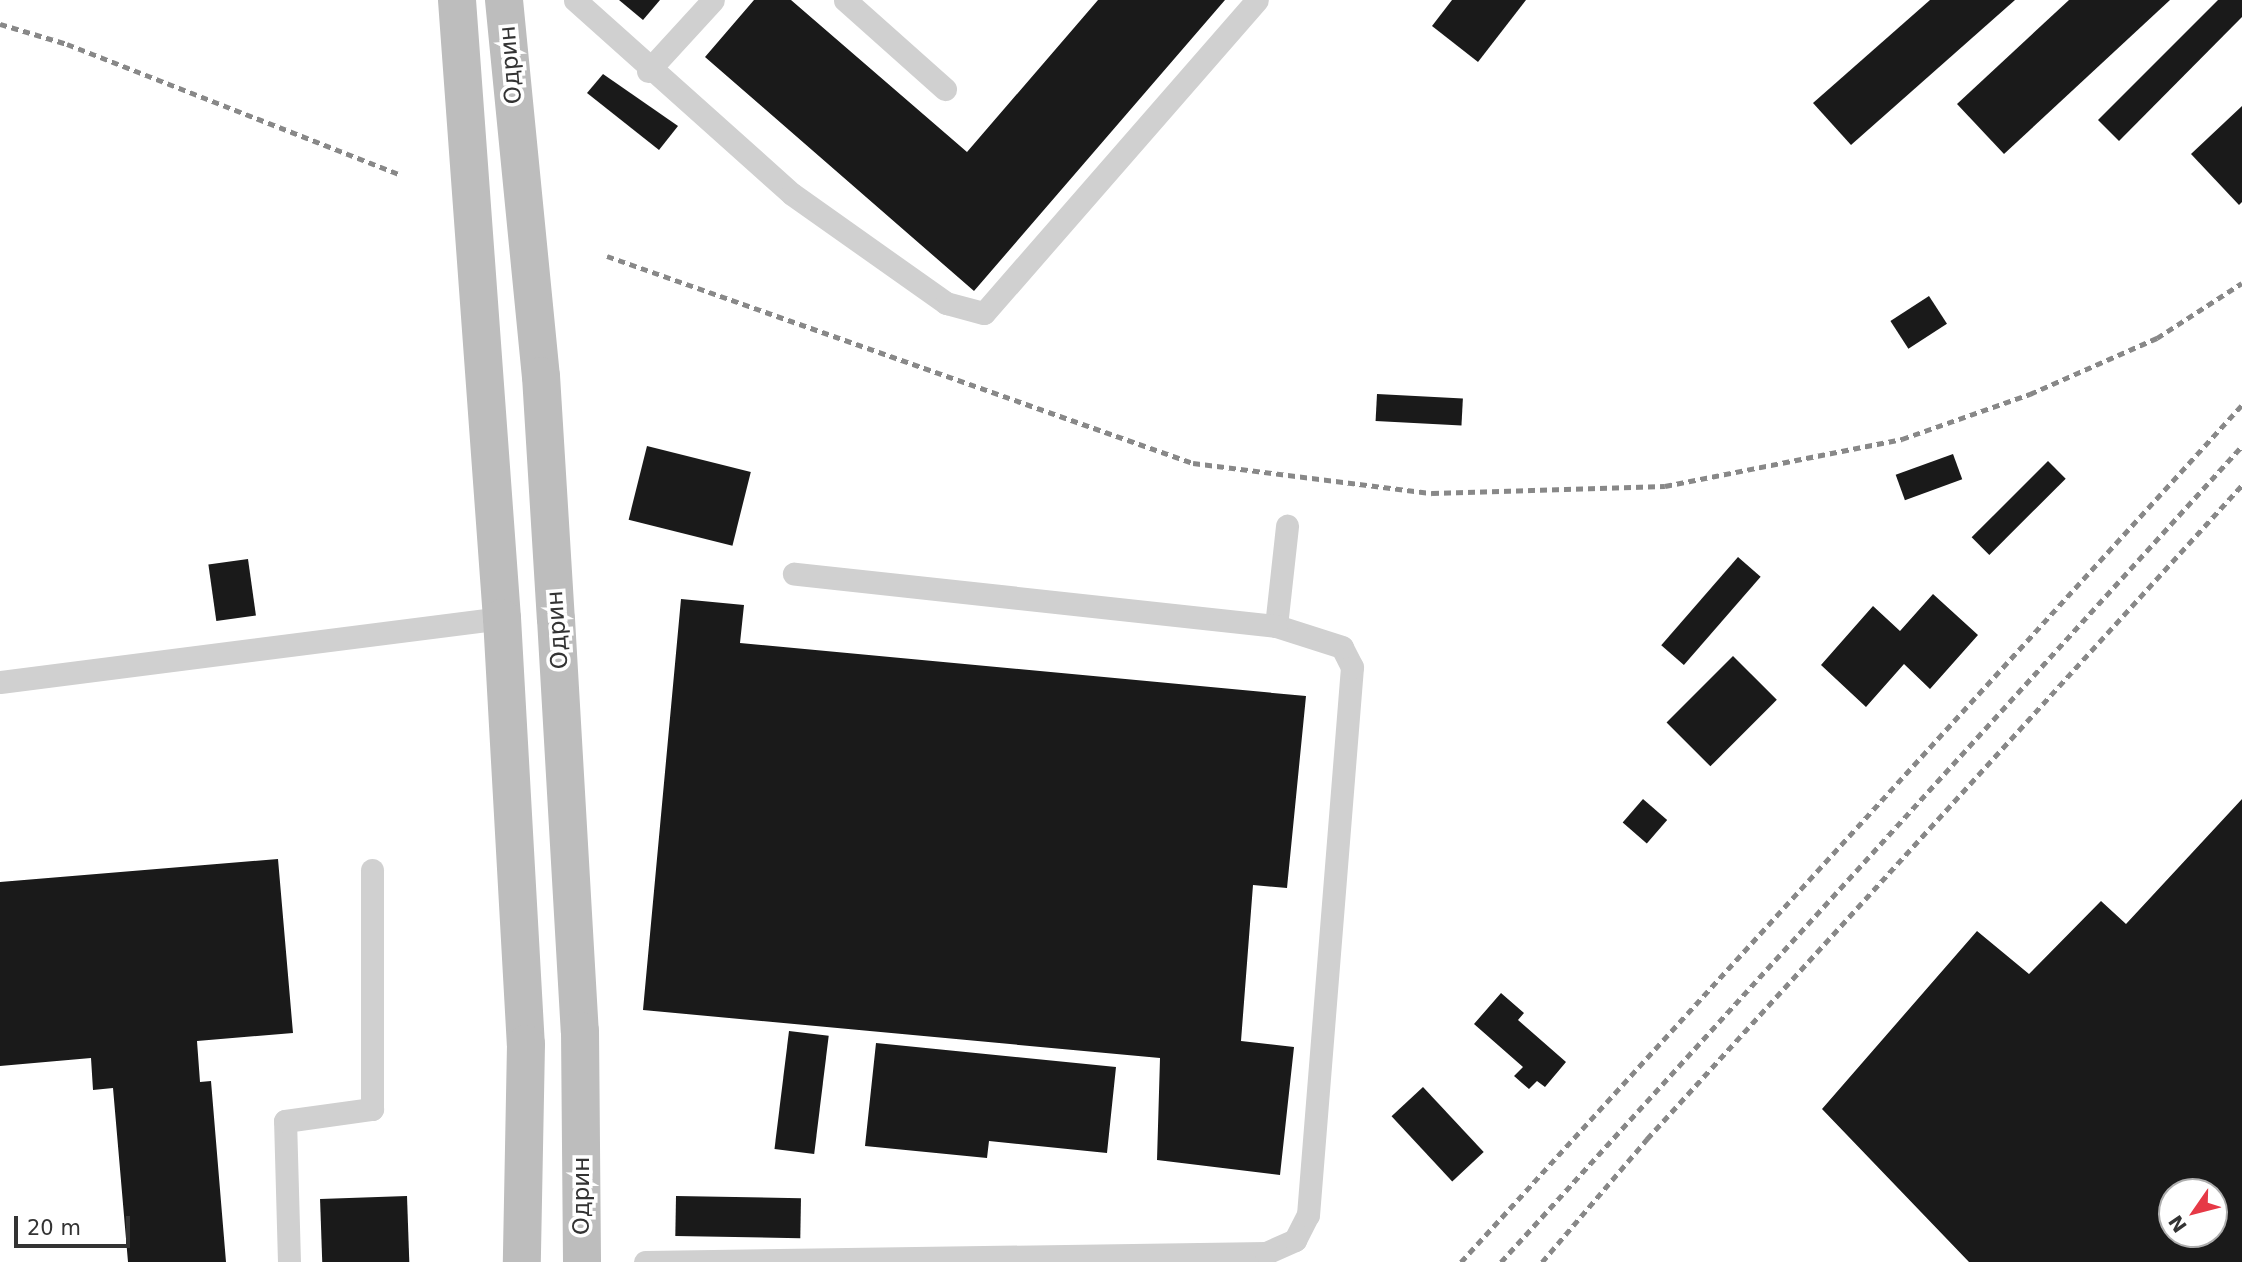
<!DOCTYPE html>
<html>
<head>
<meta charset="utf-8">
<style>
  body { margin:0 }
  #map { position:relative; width:2242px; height:1262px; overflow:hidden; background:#fff; font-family:"DejaVu Sans",sans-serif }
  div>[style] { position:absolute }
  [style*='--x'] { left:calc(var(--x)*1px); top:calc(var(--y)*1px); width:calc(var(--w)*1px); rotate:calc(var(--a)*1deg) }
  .building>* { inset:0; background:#1a1a1a; transform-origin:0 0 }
  .lane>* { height:23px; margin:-11.5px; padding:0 11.5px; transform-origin:11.5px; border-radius:11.5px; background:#d0d0d0 }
  .secondary>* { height:38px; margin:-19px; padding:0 19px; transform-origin:19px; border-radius:19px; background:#bdbdbd }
  .rail>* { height:5px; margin-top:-2.5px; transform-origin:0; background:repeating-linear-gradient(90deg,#888 0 7px,transparent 0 12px) }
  span { translate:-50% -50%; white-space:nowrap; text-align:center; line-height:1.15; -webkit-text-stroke:7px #fff; paint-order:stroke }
  .street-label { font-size:23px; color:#333 }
  .north { position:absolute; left:2158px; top:1178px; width:70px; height:70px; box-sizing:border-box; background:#fff; border:2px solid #adadad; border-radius:50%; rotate:235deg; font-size:19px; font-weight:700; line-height:28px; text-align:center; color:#333 }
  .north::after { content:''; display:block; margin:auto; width:24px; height:32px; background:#e63946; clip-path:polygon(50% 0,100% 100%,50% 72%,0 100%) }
  .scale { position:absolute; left:14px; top:1216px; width:116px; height:32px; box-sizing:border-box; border:4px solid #333; border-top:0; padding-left:9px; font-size:21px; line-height:24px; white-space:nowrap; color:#333; -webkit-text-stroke:5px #fff; paint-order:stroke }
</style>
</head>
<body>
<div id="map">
  <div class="building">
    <div style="clip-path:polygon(619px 0,660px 0,643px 20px)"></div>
    <div style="clip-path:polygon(754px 0,791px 0,967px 152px,1098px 0,1225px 0,974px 291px,705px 57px)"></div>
    <div style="clip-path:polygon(1452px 0,1526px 0,1478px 62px,1432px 26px)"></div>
    <div style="clip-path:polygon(1930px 0,2015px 0,1851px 145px,1813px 103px)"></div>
    <div style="clip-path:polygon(2069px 0,2170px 0,2004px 154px,1957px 104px)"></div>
    <div style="clip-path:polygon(2218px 0,2242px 0,2242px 17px,2119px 141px,2098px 120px)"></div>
    <div style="clip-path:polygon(603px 74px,678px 126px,659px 150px,587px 93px)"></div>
    <div style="clip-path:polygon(2242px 106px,2242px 202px,2239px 205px,2191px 154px)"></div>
    <div style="left:1929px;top:296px;width:33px;height:46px;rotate:57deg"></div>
    <div style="left:1377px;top:394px;width:86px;height:27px;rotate:3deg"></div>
    <div style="left:647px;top:446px;width:107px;height:76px;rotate:14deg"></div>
    <div style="left:1953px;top:454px;width:27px;height:61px;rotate:70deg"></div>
    <div style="left:2048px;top:461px;width:25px;height:108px;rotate:45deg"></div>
    <div style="left:1738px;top:557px;width:30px;height:117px;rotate:41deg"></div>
    <div style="left:248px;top:559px;width:57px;height:40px;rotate:82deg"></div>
    <div style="clip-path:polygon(1933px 594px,1978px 635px,1930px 689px,1904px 664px,1866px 707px,1821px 665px,1873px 606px,1900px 631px)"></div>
    <div style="clip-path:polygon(681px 599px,744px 605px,740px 643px,1306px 696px,1287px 888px,1253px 885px,1241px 1041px,1294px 1047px,1280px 1175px,1157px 1160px,1160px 1058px,643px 1010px)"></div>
    <div style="left:1733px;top:656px;width:62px;height:94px;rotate:45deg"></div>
    <div style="left:1643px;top:799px;width:32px;height:31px;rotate:41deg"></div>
    <div style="clip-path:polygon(evenodd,2242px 799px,2242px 1262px,1969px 1262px,1822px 1109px,1977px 931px,2029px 974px,2101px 901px,2126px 924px,2242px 799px,2172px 1192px,2214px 1192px,2214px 1234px,2172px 1234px,2172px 1192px)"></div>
    <div style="clip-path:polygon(278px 859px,293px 1033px,197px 1041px,200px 1082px,211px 1081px,226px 1262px,128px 1262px,113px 1088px,93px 1090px,91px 1058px,0 1066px,0 882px)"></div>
    <div style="clip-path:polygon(1501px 993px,1524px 1013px,1518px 1020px,1566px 1062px,1545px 1087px,1537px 1081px,1529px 1089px,1514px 1076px,1523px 1067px,1474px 1024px)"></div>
    <div style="left:789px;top:1031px;width:40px;height:119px;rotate:7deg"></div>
    <div style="clip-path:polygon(876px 1043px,1116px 1067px,1107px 1153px,989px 1141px,987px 1158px,865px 1146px)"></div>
    <div style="left:1423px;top:1087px;width:89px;height:43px;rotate:47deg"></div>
    <div style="left:407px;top:1196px;width:66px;height:87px;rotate:88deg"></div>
    <div style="left:676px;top:1196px;width:125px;height:40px;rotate:1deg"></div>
  </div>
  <div class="lane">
    <div style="--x:575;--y:0;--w:291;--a:41.8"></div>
    <div style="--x:792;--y:194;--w:189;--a:35.3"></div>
    <div style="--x:946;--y:303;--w:39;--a:15"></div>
    <div style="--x:984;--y:313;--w:415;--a:-48.9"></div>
    <div style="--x:845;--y:0;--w:134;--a:41.7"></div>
    <div style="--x:648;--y:71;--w:96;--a:-47.5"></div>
    <div style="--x:1276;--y:626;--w:101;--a:-83.7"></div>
    <div style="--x:0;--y:682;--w:506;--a:-7.27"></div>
    <div style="--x:289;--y:1262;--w:141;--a:-91.6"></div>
    <div style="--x:285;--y:1121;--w:88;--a:-7.9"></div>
    <div style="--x:372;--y:1109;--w:239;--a:-90"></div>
    <div style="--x:645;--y:1262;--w:621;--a:-0.83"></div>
    <div style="--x:1266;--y:1253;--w:32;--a:-24"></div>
    <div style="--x:1295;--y:1240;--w:28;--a:-63"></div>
    <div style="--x:1308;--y:1215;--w:550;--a:-85.41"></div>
    <div style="--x:1352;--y:667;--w:22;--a:-117"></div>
    <div style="--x:1342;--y:647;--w:69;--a:-162.3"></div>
    <div style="--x:1276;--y:626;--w:485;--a:-173.8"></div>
  </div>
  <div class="secondary">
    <div style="--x:457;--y:0;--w:620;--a:85.84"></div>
    <div style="--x:502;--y:618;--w:427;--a:86.8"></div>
    <div style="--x:526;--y:1044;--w:218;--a:91.1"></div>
    <div style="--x:504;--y:0;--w:378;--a:84.4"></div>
    <div style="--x:541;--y:376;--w:243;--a:86.5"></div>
    <div style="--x:556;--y:619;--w:413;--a:86.7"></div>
    <div style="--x:580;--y:1031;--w:231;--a:89.5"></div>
  </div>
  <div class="rail">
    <div style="--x:0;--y:24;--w:70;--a:16.6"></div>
    <div style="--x:67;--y:44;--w:357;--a:21.4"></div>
    <div style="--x:607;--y:256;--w:621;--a:19.46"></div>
    <div style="--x:1193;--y:463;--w:241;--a:7.2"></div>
    <div style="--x:1432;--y:493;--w:233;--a:-1.7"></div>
    <div style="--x:1665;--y:486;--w:242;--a:-11.2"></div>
    <div style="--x:1902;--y:439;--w:136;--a:-19.4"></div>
    <div style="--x:2030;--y:394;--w:139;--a:-23.8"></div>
    <div style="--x:2157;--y:338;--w:101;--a:-32.9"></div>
    <div style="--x:1461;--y:1262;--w:1159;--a:-47.66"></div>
    <div style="--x:1501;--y:1262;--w:1102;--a:-47.76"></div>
    <div style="--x:1542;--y:1262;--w:162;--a:-49.5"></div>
    <div style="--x:1647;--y:1139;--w:884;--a:-47.7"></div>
  </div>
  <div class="street-label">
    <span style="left:510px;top:65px;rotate:-95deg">Одрин</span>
    <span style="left:557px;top:630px;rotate:-94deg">Одрин</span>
    <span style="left:581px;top:1196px;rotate:-90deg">Одрин</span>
  </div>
  <div class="north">N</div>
  <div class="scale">20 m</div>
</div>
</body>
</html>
